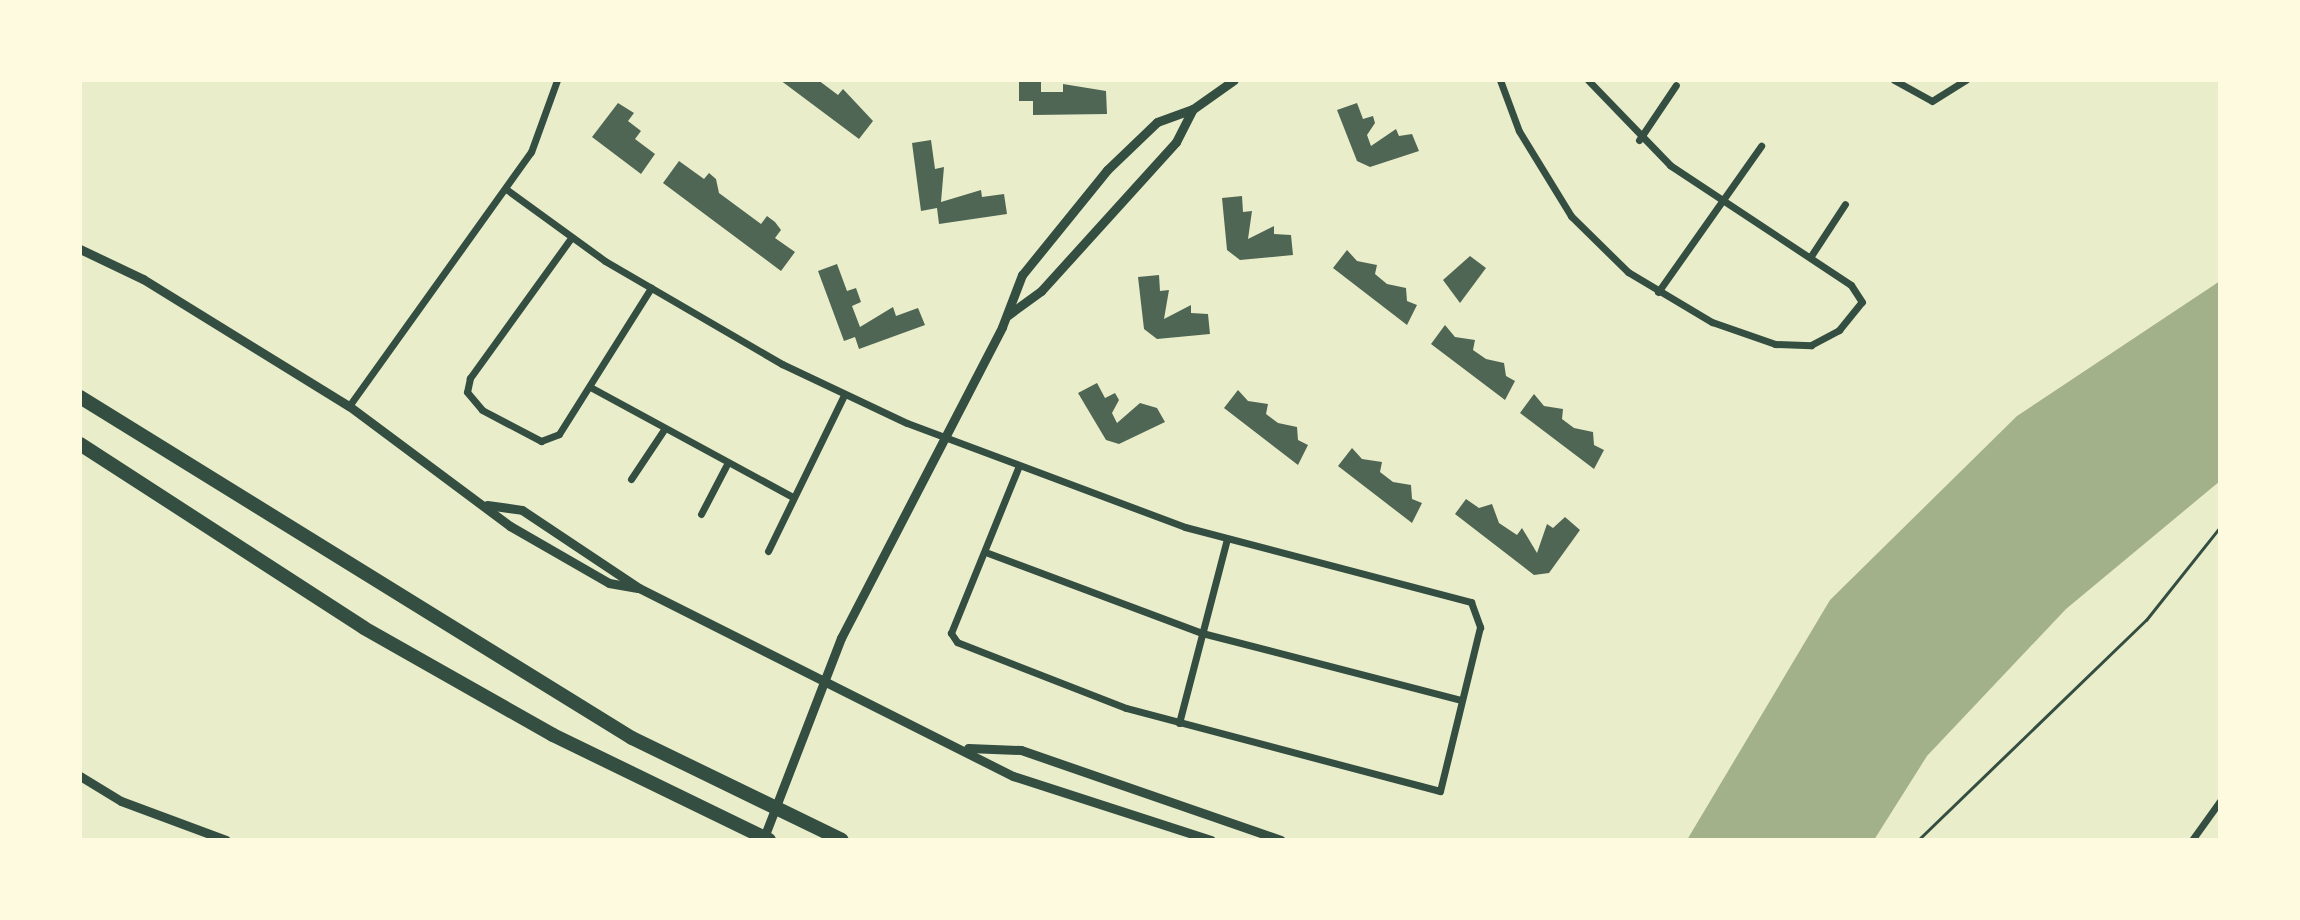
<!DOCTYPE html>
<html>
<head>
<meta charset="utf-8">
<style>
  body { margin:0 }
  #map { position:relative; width:2300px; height:920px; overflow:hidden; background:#e9edc9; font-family:"IBM Plex Sans",sans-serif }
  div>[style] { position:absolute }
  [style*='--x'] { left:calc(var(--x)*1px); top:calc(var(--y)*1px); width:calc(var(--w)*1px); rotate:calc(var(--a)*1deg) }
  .water>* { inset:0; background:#a3b18a }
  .building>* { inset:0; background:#4f6655 }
  .path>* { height:3px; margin:-1.5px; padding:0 1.5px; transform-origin:1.5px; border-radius:1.5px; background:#344e41 }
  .minor>* { height:7px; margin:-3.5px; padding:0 3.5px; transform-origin:3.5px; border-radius:3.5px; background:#344e41 }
  .tertiary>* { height:9px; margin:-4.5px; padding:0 4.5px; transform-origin:4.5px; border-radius:4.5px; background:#344e41 }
  .motorway>* { height:14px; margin:-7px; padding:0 7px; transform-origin:7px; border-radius:7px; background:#344e41 }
  span { translate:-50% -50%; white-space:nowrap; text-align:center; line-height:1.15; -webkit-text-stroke:8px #fefae0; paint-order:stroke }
  .frame { position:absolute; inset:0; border:82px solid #fefae0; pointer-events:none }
</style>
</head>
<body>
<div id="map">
  <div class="water">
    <div style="clip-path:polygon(2220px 281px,2220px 481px,2066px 609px,1927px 756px,1874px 840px,1687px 840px,1830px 600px,2017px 416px)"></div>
  </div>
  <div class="building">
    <div style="clip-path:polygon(780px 80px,818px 80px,838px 95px,843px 89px,873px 121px,859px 139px)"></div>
    <div style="clip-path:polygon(1019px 80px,1041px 80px,1041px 92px,1063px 92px,1063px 84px,1106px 91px,1107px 114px,1033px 115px,1033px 101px,1019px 101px)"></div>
    <div style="clip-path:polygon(618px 103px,634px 113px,628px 121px,641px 131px,635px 139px,655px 154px,641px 174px,592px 137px)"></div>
    <div style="clip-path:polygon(1357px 103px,1363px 119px,1373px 116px,1375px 123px,1367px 135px,1371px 146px,1396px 129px,1399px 136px,1412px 134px,1419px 151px,1370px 167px,1357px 161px,1337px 110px)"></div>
    <div style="clip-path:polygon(931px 140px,935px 169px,944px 167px,941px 202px,981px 190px,982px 197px,1004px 194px,1007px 214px,939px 224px,937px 208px,921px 211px,912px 143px)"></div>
    <div style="clip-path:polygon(679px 161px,704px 179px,709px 173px,716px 179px,719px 193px,761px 224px,767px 216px,775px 222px,781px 230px,775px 238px,795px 252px,781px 271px,663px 183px)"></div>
    <div style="clip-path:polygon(1242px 196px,1243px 212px,1252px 211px,1248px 239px,1274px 226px,1274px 234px,1291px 235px,1293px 255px,1240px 260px,1227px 250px,1222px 198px)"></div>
    <div style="clip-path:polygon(1347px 250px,1357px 261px,1377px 265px,1375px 274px,1387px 284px,1406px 288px,1407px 301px,1417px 305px,1407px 325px,1333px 268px)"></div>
    <div style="clip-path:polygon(1470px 256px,1486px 268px,1460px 303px,1443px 280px)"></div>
    <div style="clip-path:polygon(837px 264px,847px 291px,856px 288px,861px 302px,852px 306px,860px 327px,893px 307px,896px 316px,918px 308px,925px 325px,859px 349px,855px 337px,844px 341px,818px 271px)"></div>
    <div style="clip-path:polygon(1159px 275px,1160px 291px,1169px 290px,1164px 319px,1191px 305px,1191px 313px,1208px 314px,1210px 334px,1157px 339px,1144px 329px,1138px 277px)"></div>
    <div style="clip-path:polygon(1445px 325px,1455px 337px,1475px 340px,1473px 350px,1486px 359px,1504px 363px,1506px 376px,1515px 381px,1505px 400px,1431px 344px)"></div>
    <div style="clip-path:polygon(1097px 383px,1105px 398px,1115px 393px,1119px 400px,1112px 413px,1117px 423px,1140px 403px,1157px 408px,1165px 422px,1119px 444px,1106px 440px,1078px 393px)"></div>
    <div style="clip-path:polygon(1238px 390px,1248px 401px,1268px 404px,1266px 414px,1278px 423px,1297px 427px,1298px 440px,1308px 445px,1298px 465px,1224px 408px)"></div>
    <div style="clip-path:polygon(1534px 394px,1544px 406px,1563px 409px,1562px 419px,1574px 428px,1593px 432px,1594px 445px,1604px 450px,1594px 469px,1520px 413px)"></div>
    <div style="clip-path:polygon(1352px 448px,1362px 459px,1382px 462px,1380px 472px,1393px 482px,1411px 485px,1412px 499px,1422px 503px,1412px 523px,1338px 466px)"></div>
    <div style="clip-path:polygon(1466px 499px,1479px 508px,1492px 504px,1499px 523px,1517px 535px,1522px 528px,1537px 553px,1547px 524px,1553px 528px,1565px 517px,1580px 530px,1549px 573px,1534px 575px,1455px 514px)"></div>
  </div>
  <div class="path">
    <div style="--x:1918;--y:840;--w:317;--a:-44"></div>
    <div style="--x:2146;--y:620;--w:119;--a:-51.5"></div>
  </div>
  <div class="minor">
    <div style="--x:1500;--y:80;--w:54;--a:69.6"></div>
    <div style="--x:1519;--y:131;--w:100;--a:58.5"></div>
    <div style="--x:1571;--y:216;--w:80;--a:44.5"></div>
    <div style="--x:1628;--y:272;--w:98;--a:30.8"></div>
    <div style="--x:1712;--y:322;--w:67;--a:19.2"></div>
    <div style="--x:1775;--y:344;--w:36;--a:2"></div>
    <div style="--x:1811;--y:345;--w:32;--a:-28"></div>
    <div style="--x:1839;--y:330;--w:36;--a:-51"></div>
    <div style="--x:1862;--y:302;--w:20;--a:-123"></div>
    <div style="--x:1851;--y:285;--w:217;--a:-146.5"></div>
    <div style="--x:1670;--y:165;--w:118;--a:-134"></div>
    <div style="--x:1894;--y:80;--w:43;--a:28.9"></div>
    <div style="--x:1932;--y:101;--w:40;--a:-32"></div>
    <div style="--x:1639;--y:140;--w:66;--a:-56.1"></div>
    <div style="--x:506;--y:189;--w:122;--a:36"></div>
    <div style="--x:605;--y:261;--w:205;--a:30.2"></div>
    <div style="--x:782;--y:364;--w:138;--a:25.3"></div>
    <div style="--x:907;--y:423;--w:297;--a:20.5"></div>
    <div style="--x:1185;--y:527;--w:296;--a:14.7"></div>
    <div style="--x:1471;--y:602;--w:27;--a:70"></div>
    <div style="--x:1480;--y:627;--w:169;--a:103.7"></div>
    <div style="--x:1440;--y:791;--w:325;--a:-165.2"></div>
    <div style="--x:1126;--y:708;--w:181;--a:-158.7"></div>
    <div style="--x:957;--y:642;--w:11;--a:-124"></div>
    <div style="--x:951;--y:633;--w:178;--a:-67.9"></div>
    <div style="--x:571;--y:238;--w:173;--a:125.8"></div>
    <div style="--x:470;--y:378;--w:14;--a:102"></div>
    <div style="--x:467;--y:392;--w:23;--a:50"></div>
    <div style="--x:482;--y:410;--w:67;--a:27.7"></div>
    <div style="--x:541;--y:441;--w:19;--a:-21"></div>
    <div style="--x:559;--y:434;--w:173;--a:-57.8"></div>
    <div style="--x:1811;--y:256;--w:62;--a:-56.8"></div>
    <div style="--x:1658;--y:292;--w:179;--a:-54.8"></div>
    <div style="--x:592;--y:388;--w:226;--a:28.5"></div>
    <div style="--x:349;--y:406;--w:312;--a:-54.4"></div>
    <div style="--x:531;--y:152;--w:77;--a:-70.1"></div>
    <div style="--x:631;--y:479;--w:58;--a:-56.3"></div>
    <div style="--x:701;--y:514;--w:54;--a:-62.5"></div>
    <div style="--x:768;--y:551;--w:174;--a:-64"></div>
    <div style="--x:988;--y:553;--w:228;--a:20.5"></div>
    <div style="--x:1202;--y:633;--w:268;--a:14.5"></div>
    <div style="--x:1179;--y:723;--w:190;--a:-75.4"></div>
    <div style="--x:2192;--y:840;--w:48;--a:-54.3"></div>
  </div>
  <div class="tertiary">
    <div style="--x:80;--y:249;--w:70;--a:25.5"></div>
    <div style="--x:143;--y:279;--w:242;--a:31.7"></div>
    <div style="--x:349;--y:406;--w:201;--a:36.7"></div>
    <div style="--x:510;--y:526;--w:114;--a:29.9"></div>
    <div style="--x:609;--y:583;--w:29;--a:10"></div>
    <div style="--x:1008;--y:315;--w:41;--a:-36"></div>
    <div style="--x:1041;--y:291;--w:201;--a:-47.8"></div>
    <div style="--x:1176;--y:142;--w:37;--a:-63"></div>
    <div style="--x:487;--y:505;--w:35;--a:8"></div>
    <div style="--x:522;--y:510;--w:141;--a:33.7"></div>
    <div style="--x:639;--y:588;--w:419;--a:26.7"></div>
    <div style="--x:1013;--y:776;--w:208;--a:17.9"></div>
    <div style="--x:968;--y:748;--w:53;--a:2.2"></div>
    <div style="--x:1021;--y:750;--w:275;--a:19.1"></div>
    <div style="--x:80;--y:776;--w:48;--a:31.4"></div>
    <div style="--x:121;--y:801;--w:112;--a:20.4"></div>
    <div style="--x:763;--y:840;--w:217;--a:-68.9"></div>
    <div style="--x:841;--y:638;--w:350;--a:-62.6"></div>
    <div style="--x:1002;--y:327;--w:56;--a:-69"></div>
    <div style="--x:1022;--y:275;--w:135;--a:-51"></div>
    <div style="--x:1107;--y:170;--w:69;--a:-43.8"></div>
    <div style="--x:1157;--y:122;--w:38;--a:-20"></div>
    <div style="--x:1193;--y:109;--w:50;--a:-35.3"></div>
  </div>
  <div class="motorway">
    <div style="--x:80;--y:397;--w:649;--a:31.71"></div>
    <div style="--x:632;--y:738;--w:233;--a:25.9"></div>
    <div style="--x:80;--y:444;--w:338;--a:32.9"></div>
    <div style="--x:364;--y:628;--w:217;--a:29.5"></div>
    <div style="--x:553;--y:735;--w:240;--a:25.9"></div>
  </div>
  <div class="frame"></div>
</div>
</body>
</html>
